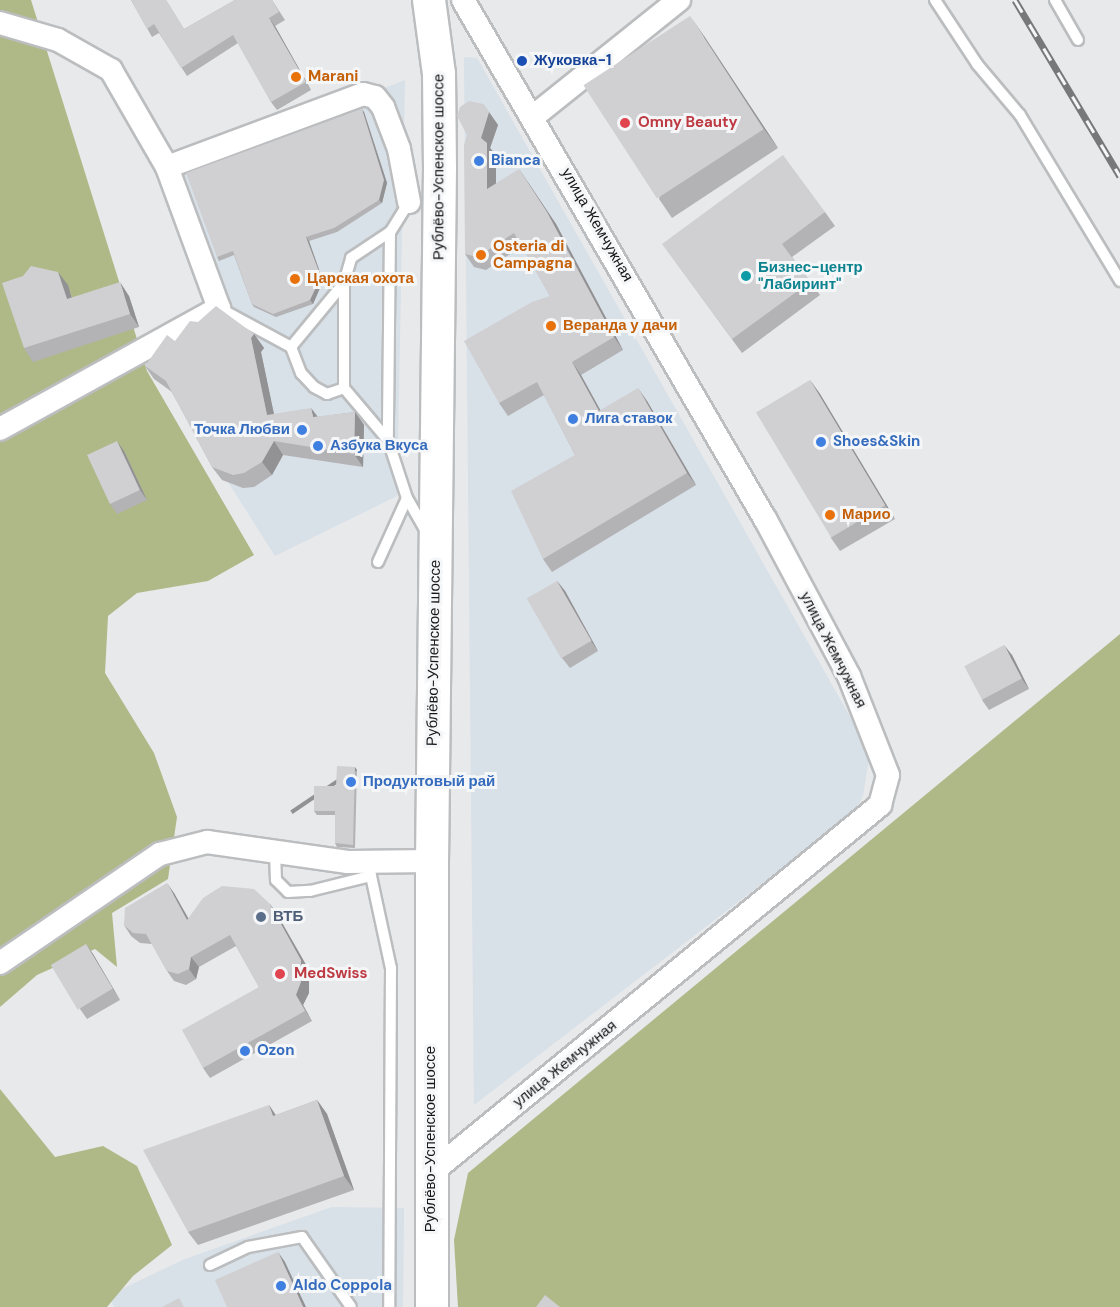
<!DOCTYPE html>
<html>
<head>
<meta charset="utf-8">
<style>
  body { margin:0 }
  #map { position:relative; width:1120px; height:1307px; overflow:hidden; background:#e7e9eb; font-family:"DM Sans",sans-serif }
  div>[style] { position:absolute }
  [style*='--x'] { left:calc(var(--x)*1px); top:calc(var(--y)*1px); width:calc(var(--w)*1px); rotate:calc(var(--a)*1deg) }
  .built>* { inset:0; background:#d8e0e8 }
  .forest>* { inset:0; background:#aeb987 }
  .roads { filter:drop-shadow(2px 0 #bbbdbf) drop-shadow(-2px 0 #bbbdbf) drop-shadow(0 2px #bbbdbf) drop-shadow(0 -2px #bbbdbf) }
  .lane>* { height:10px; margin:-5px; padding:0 5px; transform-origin:5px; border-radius:5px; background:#fff }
  .street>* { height:22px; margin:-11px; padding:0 11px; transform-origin:11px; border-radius:11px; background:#fff }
  .secondary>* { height:32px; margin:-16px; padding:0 16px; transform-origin:16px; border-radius:16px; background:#fff }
  .rail>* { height:7px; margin-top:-3.5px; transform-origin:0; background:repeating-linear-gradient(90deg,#f4f6f8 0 14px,#777879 0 28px); box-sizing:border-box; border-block:2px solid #777879 }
  .wall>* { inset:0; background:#b3b2b5 }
  .shaded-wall>* { inset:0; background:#929193; transform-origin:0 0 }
  .building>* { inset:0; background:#d0cfd2; transform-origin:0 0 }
  .dots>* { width:16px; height:16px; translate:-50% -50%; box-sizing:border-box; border:3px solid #f4f6f8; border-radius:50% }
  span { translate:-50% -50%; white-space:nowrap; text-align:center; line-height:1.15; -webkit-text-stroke:6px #f4f6f8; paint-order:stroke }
  .transit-label { font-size:15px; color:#164399; font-weight:700 }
  .left { translate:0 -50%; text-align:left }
  .food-label { font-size:15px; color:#c56008; font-weight:700 }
  .health-label { font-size:15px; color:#be3a42; font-weight:700 }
  .shop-label { font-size:15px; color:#366cbe; font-weight:700 }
  .right { translate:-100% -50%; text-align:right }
  .street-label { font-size:15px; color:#161617 }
  .culture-label { font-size:15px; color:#0d838f; font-weight:700 }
  .service-label { font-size:15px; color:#4e5e75; font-weight:700 }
</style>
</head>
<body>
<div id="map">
  <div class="built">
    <div style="clip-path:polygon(464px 57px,477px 58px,870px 752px,863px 796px,855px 812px,474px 1105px)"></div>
    <div style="clip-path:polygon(405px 80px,397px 496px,275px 556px,146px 353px,234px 311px,181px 168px)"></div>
    <div style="clip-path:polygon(332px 1207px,404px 1208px,403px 1307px,114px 1307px,109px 1295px,185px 1259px)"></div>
  </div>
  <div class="forest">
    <div style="clip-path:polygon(0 0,31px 0,147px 371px,254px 555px,208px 581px,137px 593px,108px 616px,105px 673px,154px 753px,177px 817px,168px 879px,112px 913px,117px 967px,95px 949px,37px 975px,0 1007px)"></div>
    <div style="clip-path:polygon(1120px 634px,1120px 1307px,458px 1307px,454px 1240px,468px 1173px)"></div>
    <div style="clip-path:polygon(0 1089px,55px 1157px,103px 1146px,137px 1166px,172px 1245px,133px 1276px,107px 1307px,0 1307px)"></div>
  </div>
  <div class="roads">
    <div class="lane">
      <div style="--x:935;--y:0;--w:77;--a:56.7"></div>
      <div style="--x:977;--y:64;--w:67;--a:49.9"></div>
      <div style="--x:1020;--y:115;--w:194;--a:58.9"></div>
      <div style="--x:1055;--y:0;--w:46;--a:60.1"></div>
      <div style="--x:409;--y:202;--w:36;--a:122"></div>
      <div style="--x:390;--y:232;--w:208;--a:90.6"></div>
      <div style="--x:388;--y:440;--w:61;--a:71.9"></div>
      <div style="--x:407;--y:498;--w:40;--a:60.3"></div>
      <div style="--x:344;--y:283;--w:105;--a:90"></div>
      <div style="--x:219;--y:308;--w:82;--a:28.4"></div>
      <div style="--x:291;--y:347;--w:28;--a:69"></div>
      <div style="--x:301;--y:373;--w:19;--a:47"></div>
      <div style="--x:314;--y:387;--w:15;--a:28"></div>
      <div style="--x:327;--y:394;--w:18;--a:-19"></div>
      <div style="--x:344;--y:388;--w:68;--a:49.8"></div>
      <div style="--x:291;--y:347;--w:83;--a:-50.4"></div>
      <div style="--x:344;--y:283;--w:26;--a:-74"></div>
      <div style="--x:351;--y:258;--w:47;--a:-33.7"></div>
      <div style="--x:378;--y:562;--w:70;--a:-65.6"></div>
      <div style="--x:275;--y:852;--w:28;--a:88"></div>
      <div style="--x:276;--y:880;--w:17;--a:45"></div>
      <div style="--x:288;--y:892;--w:22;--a:-3"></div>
      <div style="--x:310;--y:891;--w:63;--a:-13.8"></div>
      <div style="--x:368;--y:862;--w:108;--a:77.8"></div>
      <div style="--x:391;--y:968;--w:339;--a:90.3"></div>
      <div style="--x:210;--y:1265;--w:42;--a:-25.3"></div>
      <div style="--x:248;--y:1247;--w:55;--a:-10.5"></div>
      <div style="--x:302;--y:1237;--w:85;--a:55"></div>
    </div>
    <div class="street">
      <div style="--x:0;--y:23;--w:60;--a:16.3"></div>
      <div style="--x:58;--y:40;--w:61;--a:29.5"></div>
      <div style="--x:111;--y:70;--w:112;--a:60"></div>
      <div style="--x:167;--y:167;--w:150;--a:69.8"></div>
      <div style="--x:219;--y:308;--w:250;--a:151.1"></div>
      <div style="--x:534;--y:116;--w:186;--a:-38.7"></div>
      <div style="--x:167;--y:167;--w:209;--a:-20.4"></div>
      <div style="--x:363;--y:94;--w:12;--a:14"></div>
      <div style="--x:375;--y:97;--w:13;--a:51"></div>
      <div style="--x:383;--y:107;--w:45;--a:69.1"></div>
      <div style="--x:399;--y:149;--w:54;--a:79.3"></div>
      <div style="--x:0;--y:963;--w:194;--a:-34.3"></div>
      <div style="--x:160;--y:854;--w:49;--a:-14.3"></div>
      <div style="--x:207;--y:842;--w:142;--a:8.1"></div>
      <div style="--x:348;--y:862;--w:84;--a:-0.7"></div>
      <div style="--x:431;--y:1173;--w:581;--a:-39.34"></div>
      <div style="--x:880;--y:805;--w:31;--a:-75"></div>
      <div style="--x:888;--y:775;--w:106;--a:-111.5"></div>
      <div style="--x:849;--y:676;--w:178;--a:-118.1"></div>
      <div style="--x:765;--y:519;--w:600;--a:-120.19"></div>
    </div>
    <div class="secondary">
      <div style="--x:429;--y:0;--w:75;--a:82.3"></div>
      <div style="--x:439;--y:74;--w:94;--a:89.4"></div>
      <div style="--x:440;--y:168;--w:693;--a:90.66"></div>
      <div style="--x:432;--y:861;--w:446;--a:90"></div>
    </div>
  </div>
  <div class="rail">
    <div style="--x:1015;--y:0;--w:205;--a:59.2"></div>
  </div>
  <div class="wall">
    <div style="clip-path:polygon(131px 0,166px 0,184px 29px,235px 0,272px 0,285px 20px,275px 26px,311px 90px,277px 110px,271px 102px,238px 43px,187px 76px,159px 33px,152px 37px)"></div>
    <div style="clip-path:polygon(704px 36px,778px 148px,672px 218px,659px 199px)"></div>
    <div style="clip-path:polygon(483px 104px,498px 125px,490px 148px,496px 155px,496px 184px,528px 182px,556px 224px,623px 350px,581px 375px,600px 410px,647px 401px,696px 485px,552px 572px,543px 559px,575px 455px,544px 395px,508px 416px,499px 403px,550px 296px,522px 246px,486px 270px,474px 267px,465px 254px)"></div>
    <div style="clip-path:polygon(364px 112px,387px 183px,382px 203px,337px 232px,309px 241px,323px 281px,313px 304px,276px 317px,254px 307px,252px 304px,234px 255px,219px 261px,217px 257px)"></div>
    <div style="clip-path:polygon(825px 212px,835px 226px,792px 257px,820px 295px,742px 353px,672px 257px)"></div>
    <div style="clip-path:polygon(68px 285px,72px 298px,129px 296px,139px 327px,33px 362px,24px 348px)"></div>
    <div style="clip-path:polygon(254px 334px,264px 348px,261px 352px,274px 414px,317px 417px,355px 412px,364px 425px,363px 467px,283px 455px,272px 475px,254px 487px,243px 488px,222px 480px,212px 467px,172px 392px,154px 379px,145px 366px,175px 341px)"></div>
    <div style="clip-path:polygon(810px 380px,820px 394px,895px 519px,840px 551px,831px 538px)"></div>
    <div style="clip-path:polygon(124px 451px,147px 500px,117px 514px,110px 504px)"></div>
    <div style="clip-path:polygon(557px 581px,565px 591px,598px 651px,570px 668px,562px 658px)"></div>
    <div style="clip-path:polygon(1012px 655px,1029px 689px,989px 710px,982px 700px)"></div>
    <div style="clip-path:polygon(357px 770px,355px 848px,337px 847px,335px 843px,335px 815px,317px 815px,314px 811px,336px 786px)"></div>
    <div style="clip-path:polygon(174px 893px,188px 919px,270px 904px,277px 914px,309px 970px,309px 993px,303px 1005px,312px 1021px,210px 1078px,203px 1068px,259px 987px,236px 946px,199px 967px,196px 979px,186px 985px,174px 981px,167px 971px,152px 944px,140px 943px,131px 936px,124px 925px)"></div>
    <div style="clip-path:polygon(86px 944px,93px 954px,120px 1000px,87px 1019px,80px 1009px)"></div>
    <div style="clip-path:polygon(317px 1100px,327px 1114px,354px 1190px,198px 1245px,188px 1232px,269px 1105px,276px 1115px)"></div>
  </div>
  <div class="shaded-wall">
    <div style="clip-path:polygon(690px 16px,704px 36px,778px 148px,764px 129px)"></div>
    <div style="clip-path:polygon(269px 18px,275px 26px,311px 90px,306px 82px)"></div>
    <div style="clip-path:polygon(362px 109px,364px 112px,387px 183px,382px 203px,379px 200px)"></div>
    <div style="clip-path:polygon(489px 112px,498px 125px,490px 148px,496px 155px,496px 202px,487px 189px,481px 138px)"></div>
    <div style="clip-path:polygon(519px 169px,556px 224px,623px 350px,614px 337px)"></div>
    <div style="clip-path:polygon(306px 237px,309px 241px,323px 281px,313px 304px,310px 300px)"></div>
    <div style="clip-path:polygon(58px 272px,68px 285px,76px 313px,67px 299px)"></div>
    <div style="clip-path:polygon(120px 282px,129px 296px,139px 327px,130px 314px)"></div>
    <div style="clip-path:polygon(254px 334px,264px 348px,261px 352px,277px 429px,267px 415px,251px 338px)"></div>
    <div style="clip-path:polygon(572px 362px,581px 375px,608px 424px,599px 411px)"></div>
    <div style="clip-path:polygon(810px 380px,820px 394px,895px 519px,885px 505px)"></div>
    <div style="clip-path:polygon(638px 388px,647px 401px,696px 485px,687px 473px)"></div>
    <div style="clip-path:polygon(311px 408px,321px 421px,313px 417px)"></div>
    <div style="clip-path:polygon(355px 412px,364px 425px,363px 467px,354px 454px)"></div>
    <div style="clip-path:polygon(117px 441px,124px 451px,147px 500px,140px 490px)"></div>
    <div style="clip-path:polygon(274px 441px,283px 455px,272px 475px,262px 462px)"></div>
    <div style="clip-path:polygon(557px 581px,565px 591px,598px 651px,591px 641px)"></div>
    <div style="clip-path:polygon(1004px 645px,1012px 655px,1029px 689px,1022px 679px)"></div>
    <div style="left:355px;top:767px;width:4px;height:78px;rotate:56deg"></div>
    <div style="clip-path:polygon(167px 883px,174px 893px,195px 930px,187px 920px)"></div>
    <div style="clip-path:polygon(270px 904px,277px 914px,309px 970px,309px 993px,303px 1005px,312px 1021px,296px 995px)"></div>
    <div style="clip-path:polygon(86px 944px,93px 954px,120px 1000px,113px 989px)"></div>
    <div style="clip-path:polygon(191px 957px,199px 967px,196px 979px,189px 969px)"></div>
    <div style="clip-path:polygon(317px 1100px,327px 1114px,354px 1190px,344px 1176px)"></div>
    <div style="clip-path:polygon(269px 1105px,278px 1119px,273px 1116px)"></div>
    <div style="clip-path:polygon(278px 1252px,285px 1262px,306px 1307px,303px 1307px)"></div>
  </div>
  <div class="building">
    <div style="clip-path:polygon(131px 0,166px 0,184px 29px,235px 0,272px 0,279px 12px,269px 18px,306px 82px,271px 102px,233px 35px,181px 68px,154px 24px,147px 29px)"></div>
    <div style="left:690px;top:16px;width:135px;height:127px;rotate:57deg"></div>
    <div style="clip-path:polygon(469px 101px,483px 104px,489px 112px,481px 138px,487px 143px,487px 189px,519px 169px,547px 212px,614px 337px,572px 362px,599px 411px,638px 388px,687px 473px,543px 559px,511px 491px,575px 455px,537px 382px,499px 403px,464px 341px,532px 302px,550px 296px,514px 233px,477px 257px,465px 254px,464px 145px,467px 135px,457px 116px,460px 107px)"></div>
    <div style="clip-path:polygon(362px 109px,384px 180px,379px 200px,334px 228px,306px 237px,321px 277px,310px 300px,273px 314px,252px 304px,233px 251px,217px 257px,186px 173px)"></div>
    <div style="clip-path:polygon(783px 155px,825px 212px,782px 244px,810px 282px,732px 339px,662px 244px)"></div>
    <div style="clip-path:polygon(31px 266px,58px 272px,67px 299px,120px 282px,130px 314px,24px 348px,2px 283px,23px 276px)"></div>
    <div style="clip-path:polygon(216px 306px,254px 334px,251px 338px,267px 415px,311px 408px,313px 417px,355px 412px,354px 454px,274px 441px,262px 462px,244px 473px,233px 475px,212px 467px,166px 381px,145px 366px,167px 335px,175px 341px,190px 321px,198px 322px)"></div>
    <div style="left:810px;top:380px;width:146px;height:63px;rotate:59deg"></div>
    <div style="left:117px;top:441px;width:54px;height:33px;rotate:65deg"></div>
    <div style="left:557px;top:581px;width:69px;height:35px;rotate:60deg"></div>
    <div style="left:1004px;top:645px;width:38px;height:45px;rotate:62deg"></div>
    <div style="clip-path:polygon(337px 766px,355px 767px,353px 845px,335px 843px,335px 811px,314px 811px,314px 786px,336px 786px)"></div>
    <div style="clip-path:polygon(167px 883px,187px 920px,203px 898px,222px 886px,254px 889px,270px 904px,301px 960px,301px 982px,296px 995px,305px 1011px,203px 1068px,182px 1030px,259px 987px,230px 935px,191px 957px,189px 969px,178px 974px,167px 971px,146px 934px,133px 933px,124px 925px,125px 908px)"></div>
    <div style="left:86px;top:944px;width:52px;height:41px;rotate:59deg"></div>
    <div style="clip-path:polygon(317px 1100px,344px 1176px,188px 1232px,143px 1150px,269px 1105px,273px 1116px)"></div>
    <div style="clip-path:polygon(278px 1252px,303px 1307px,227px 1307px,215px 1280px)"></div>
    <div style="clip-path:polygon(545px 1295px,560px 1307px,536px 1307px)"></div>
    <div style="clip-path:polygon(179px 1298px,184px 1307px,162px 1307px)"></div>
  </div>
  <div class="dots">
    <div style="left:522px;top:61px;background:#1a4fb4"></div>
    <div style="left:296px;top:77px;background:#e8710a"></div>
    <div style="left:625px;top:123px;background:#e0444e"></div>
    <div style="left:479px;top:161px;background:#3f7fe0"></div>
    <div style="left:481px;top:255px;background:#e8710a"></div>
    <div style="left:746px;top:276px;background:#0f9aa8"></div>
    <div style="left:295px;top:279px;background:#e8710a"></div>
    <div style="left:551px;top:326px;background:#e8710a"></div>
    <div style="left:573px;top:419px;background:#3f7fe0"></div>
    <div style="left:302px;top:430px;background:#3f7fe0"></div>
    <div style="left:821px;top:442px;background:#3f7fe0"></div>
    <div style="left:318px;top:446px;background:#3f7fe0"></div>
    <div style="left:830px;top:515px;background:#e8710a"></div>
    <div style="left:351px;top:782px;background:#3f7fe0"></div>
    <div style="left:261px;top:917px;background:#5c6f8a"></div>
    <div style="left:280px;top:974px;background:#e0444e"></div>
    <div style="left:245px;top:1051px;background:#3f7fe0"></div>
    <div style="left:281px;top:1286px;background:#3f7fe0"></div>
  </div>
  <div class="transit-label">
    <span class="left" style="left:534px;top:61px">Жуковка-1</span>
  </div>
  <div class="food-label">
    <span class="left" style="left:308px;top:77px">Marani</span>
    <span class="left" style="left:493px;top:255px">Osteria di<br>Campagna</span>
    <span class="left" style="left:307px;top:279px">Царская охота</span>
    <span class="left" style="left:563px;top:326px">Веранда у дачи</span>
    <span class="left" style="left:842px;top:515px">Марио</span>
  </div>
  <div class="health-label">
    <span class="left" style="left:638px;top:123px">Omny Beauty</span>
    <span class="left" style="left:294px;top:974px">MedSwiss</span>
  </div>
  <div class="shop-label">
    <span class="left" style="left:491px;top:161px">Bianca</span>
    <span class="left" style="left:585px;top:419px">Лига ставок</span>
    <span class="right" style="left:290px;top:430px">Точка Любви</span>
    <span class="left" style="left:833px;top:442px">Shoes&amp;Skin</span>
    <span class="left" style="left:330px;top:446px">Азбука Вкуса</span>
    <span class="left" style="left:363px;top:782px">Продуктовый рай</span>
    <span class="left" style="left:257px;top:1051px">Ozon</span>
    <span class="left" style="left:293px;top:1286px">Aldo Coppola</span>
  </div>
  <div class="street-label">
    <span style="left:439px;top:167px;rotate:-90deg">Рублёво-Успенское шоссе</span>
    <span style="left:597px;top:225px;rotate:60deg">улица Жемчужная</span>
    <span style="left:833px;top:650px;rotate:63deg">улица Жемчужная</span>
    <span style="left:434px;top:653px;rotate:-89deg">Рублёво-Успенское шоссе</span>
    <span style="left:565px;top:1064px;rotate:-39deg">улица Жемчужная</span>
    <span style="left:431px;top:1139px;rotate:-90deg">Рублёво-Успенское шоссе</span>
  </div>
  <div class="culture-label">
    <span class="left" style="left:758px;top:276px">Бизнес-центр<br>"Лабиринт"</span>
  </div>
  <div class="service-label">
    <span class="left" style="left:273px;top:917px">ВТБ</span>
  </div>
</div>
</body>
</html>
